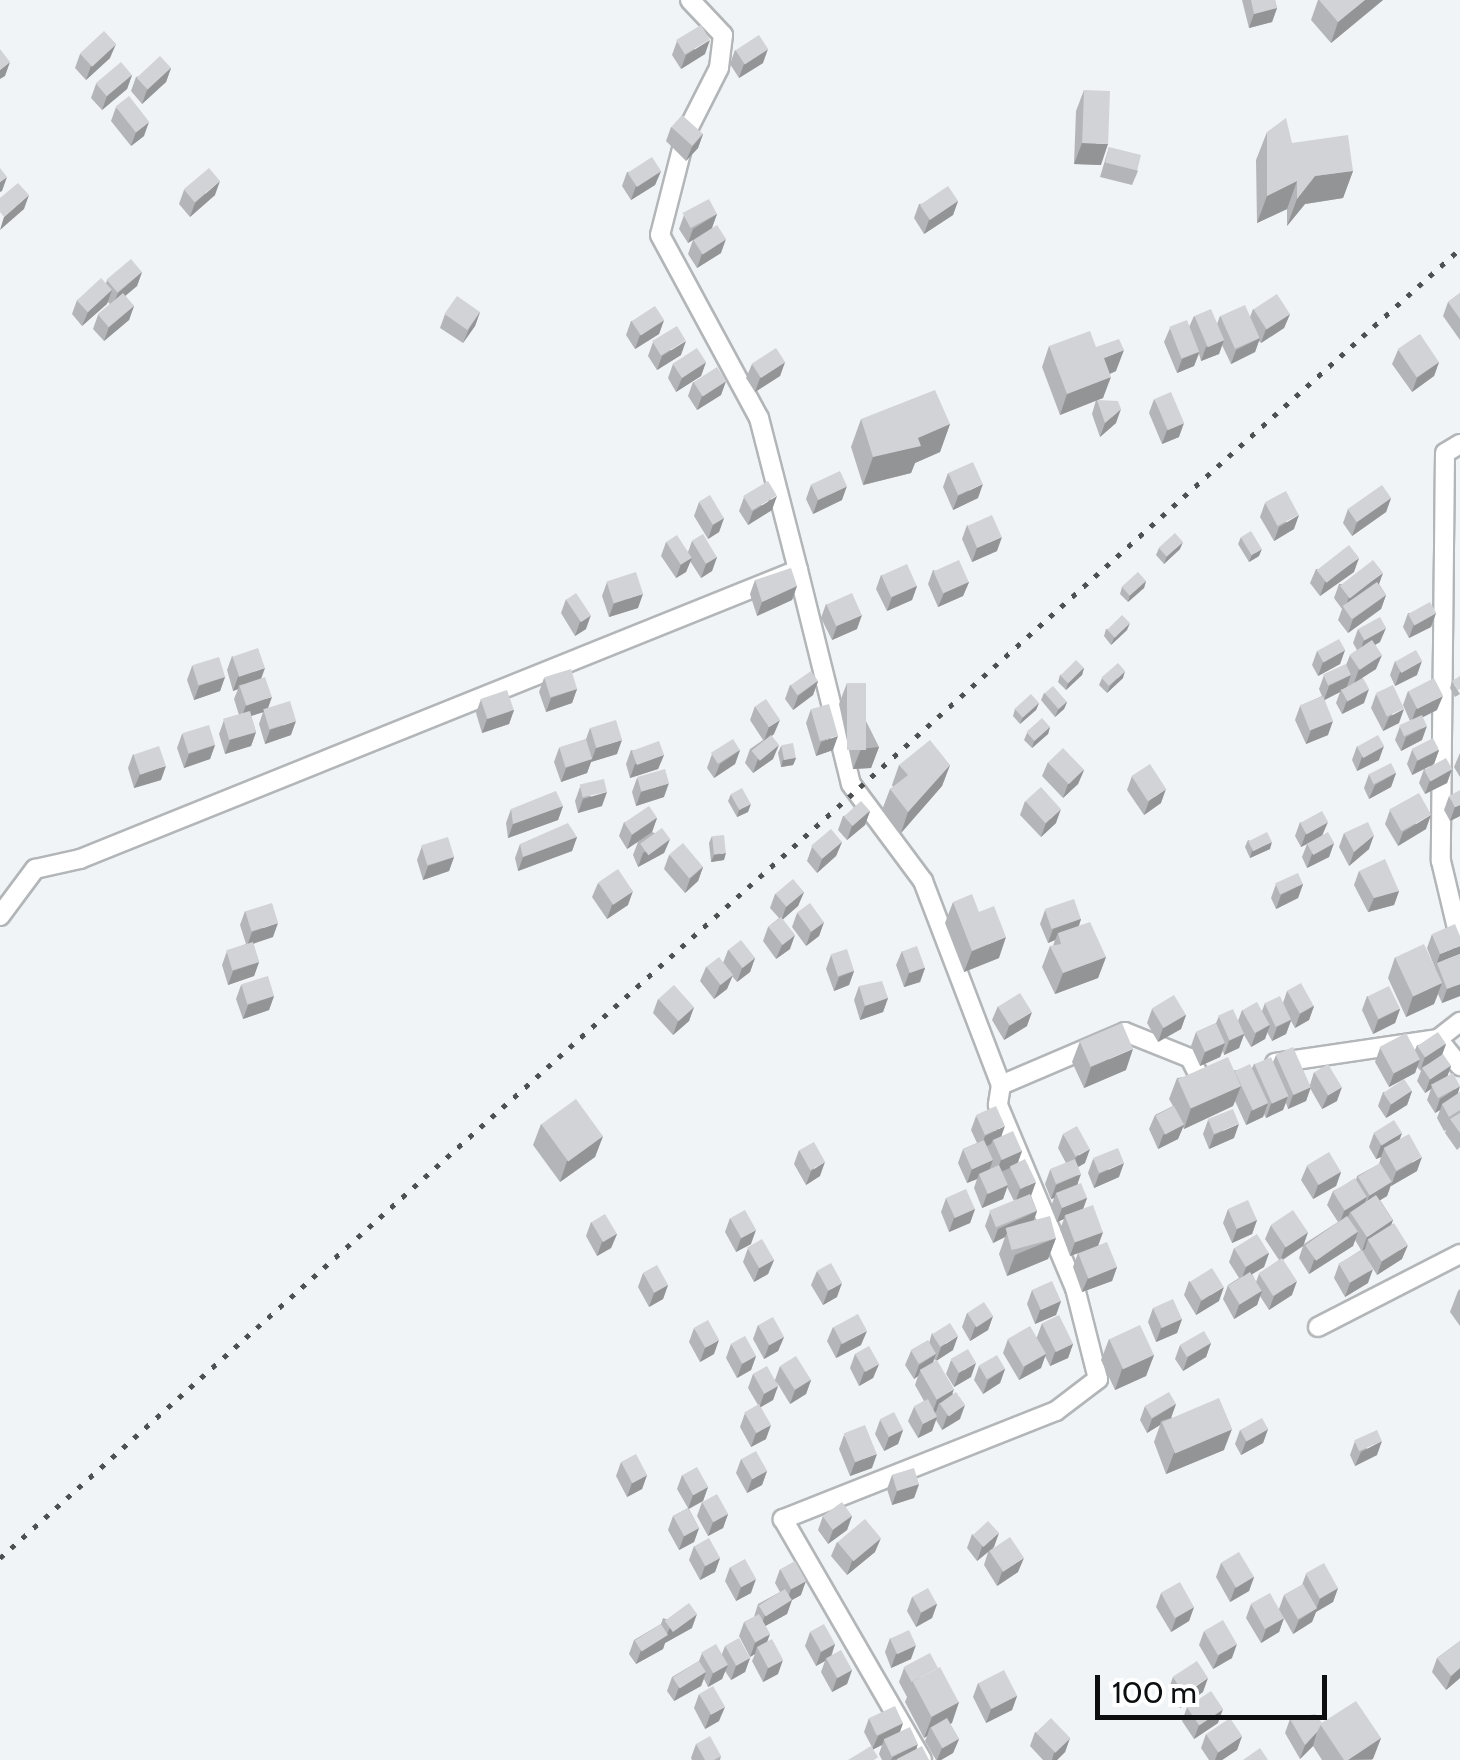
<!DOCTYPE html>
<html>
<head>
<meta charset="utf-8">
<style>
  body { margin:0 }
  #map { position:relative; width:1460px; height:1760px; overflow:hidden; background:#f1f4f6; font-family:Cabin,sans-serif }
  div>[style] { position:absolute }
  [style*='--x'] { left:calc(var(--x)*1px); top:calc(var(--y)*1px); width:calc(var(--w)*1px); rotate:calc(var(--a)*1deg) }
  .roads { filter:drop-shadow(2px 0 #b3b6b8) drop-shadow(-2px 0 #b3b6b8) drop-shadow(0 2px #b3b6b8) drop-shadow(0 -2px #b3b6b8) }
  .minor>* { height:18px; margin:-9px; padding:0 9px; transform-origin:9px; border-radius:9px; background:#fff }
  .rail>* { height:5px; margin-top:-2.5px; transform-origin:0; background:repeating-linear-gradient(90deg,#4e4f50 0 5px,transparent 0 15px) }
  .wall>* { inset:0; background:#b4b5b8 }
  .shaded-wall>* { inset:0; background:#929496 }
  .building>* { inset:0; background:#d1d3d6; transform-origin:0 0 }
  span { translate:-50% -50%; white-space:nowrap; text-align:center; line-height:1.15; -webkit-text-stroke:8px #fff; paint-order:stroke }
  .scale { position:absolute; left:1095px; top:1675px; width:232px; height:45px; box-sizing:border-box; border:5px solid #0d0e0f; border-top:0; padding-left:12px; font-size:30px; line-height:35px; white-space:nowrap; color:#0d0e0f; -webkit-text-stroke:8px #fff; paint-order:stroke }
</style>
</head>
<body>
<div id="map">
  <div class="roads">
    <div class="minor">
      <div style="--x:690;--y:0;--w:48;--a:46.7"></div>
      <div style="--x:723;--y:35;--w:33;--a:97"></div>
      <div style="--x:719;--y:68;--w:73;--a:116.9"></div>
      <div style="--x:686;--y:133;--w:105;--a:104.3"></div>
      <div style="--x:660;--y:235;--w:208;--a:61.6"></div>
      <div style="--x:759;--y:418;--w:157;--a:75.6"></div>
      <div style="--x:1460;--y:444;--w:17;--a:149"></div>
      <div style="--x:1445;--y:453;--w:408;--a:90.6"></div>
      <div style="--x:1441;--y:861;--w:82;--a:76.6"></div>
      <div style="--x:0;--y:916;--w:59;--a:-53.3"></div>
      <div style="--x:35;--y:869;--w:46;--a:-12.5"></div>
      <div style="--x:80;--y:859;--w:774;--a:-21.93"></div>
      <div style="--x:798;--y:570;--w:220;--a:76.1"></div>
      <div style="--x:851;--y:784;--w:121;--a:53.4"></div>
      <div style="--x:923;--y:881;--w:218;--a:69.1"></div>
      <div style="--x:1001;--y:1085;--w:20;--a:99"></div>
      <div style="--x:998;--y:1105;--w:199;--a:67.2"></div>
      <div style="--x:1075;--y:1288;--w:94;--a:75.8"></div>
      <div style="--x:1098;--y:1379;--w:53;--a:142.7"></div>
      <div style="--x:1056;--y:1411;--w:294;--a:158.4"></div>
      <div style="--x:783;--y:1519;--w:278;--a:60"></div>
      <div style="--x:1438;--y:1039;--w:28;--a:-38"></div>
      <div style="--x:1275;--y:1063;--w:165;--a:-8.4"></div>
      <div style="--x:1438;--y:1039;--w:35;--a:51"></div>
      <div style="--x:1001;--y:1085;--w:135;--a:-23.1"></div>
      <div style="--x:1125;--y:1032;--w:70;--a:21.8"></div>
      <div style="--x:1190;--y:1058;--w:35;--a:63"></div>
      <div style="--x:1318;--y:1327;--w:160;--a:-27.2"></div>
    </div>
  </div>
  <div class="rail">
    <div style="--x:0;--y:1558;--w:1961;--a:-41.88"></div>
  </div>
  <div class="wall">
    <div style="clip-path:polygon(1242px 0,1275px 0,1277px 8px,1272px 22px,1249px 28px)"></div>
    <div style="clip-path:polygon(1318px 0,1383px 0,1331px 43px,1311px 20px)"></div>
    <div style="clip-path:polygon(677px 41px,705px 54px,681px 69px,672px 55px)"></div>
    <div style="clip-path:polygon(735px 50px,763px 63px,739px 78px,730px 64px)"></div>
    <div style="clip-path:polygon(80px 54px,110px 58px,86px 80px,75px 68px)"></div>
    <div style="clip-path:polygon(171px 68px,166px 82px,142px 104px,131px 91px,136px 77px)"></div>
    <div style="clip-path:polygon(132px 75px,127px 89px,102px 110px,91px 98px,96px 84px)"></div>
    <div style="clip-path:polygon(1084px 90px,1101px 165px,1074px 164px,1076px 111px)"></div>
    <div style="clip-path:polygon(116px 107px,144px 136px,131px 146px,111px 121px)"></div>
    <div style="clip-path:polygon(671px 127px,703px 134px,698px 148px,686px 161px,666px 141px)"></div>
    <div style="clip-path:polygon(1267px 132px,1353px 171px,1343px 198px,1305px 204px,1287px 226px,1287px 209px,1257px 223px,1256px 160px)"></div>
    <div style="clip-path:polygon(1109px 147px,1138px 171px,1132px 185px,1100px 177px)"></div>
    <div style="clip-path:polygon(661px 171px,655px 185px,631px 200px,622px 186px,627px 172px)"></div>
    <div style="clip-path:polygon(184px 190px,215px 195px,190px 217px,179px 204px)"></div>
    <div style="clip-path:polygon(958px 201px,953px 215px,924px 234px,914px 218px,919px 204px)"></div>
    <div style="clip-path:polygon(717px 214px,712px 227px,721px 253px,697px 268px,688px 254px,693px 240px,688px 243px,679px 229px,684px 215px)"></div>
    <div style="clip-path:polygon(142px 272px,137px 286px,125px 296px,134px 306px,129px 320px,104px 341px,93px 329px,98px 315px,110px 304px,108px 302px,82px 326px,72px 314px,77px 300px,106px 283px,107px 280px)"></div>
    <div style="clip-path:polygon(1460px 293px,1460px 340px,1443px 316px,1448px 302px)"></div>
    <div style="clip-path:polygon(1253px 309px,1290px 314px,1284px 328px,1261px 343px,1259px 341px,1255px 352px,1231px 364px,1222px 345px,1219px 354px,1201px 361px,1199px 354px,1194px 366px,1177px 373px,1164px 342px,1170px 328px,1189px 327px,1194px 316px,1217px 324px,1220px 316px,1250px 317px)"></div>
    <div style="clip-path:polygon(480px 312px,475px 326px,463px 343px,440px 328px,445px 314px)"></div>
    <div style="clip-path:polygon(664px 320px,659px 334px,635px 349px,626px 335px,631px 321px)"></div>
    <div style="clip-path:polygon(653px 342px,681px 355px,657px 370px,648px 356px)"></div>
    <div style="clip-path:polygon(1049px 346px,1096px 347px,1116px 371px,1110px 374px,1103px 398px,1097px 400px,1116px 423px,1100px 437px,1092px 414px,1096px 400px,1060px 415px,1042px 367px)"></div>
    <div style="clip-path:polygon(1398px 350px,1439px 362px,1434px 376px,1412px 392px,1392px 364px)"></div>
    <div style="clip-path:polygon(706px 362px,701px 376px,676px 392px,668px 378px,673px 364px)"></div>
    <div style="clip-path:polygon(785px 362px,780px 376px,755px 392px,746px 378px,752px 364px)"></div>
    <div style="clip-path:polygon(726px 381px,721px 395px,697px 410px,688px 396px,693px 382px)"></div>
    <div style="clip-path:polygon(1154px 399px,1179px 437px,1162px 444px,1149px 413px)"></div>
    <div style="clip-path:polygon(861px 419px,950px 424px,940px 452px,915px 463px,911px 473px,863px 485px,851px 447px)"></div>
    <div style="clip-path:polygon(948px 473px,978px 498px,953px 510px,943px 487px)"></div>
    <div style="clip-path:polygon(811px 485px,842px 500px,813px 514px,806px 499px)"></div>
    <div style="clip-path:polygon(744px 497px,772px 510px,748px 525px,739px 511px)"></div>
    <div style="clip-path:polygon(1391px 498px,1386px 512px,1352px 536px,1343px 523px,1348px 509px)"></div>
    <div style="clip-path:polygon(699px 502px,724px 518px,719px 532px,708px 539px,694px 516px)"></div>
    <div style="clip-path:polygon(1265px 503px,1294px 529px,1274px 541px,1260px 517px)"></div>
    <div style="clip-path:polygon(967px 525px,997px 551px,972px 562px,962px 539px)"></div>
    <div style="clip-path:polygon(1241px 537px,1259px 556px,1249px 562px,1238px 544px)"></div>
    <div style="clip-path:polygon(692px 541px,717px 557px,712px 571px,701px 578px,690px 561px,686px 572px,676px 578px,661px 556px,666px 542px,688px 552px)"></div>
    <div style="clip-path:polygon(1159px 548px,1180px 549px,1164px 564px,1156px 555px)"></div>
    <div style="clip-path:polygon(1316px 569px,1354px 572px,1320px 596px,1310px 583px)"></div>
    <div style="clip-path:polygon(933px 570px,969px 582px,963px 596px,938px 607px,928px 584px)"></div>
    <div style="clip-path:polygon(881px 575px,917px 586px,912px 600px,887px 611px,876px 589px)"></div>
    <div style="clip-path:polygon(755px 580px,797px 586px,792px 600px,757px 616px,750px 594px)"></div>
    <div style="clip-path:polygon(1146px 581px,1144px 588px,1128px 602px,1120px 594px,1122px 587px)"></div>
    <div style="clip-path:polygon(607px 582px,638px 608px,609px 617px,602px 596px)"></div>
    <div style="clip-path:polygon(1339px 584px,1379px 584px,1386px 595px,1381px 609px,1348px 633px,1338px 620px,1342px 609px,1334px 598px)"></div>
    <div style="clip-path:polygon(566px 599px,586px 629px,575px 636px,561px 613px)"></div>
    <div style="clip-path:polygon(826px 604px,857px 629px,832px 640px,821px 618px)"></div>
    <div style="clip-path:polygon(1408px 613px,1436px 613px,1431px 627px,1409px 638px,1403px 627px)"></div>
    <div style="clip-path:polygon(1106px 629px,1127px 630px,1111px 645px,1104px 636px)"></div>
    <div style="clip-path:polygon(1358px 629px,1380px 642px,1375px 645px,1376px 669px,1362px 678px,1364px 703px,1342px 714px,1336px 703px,1340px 692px,1325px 700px,1328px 735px,1306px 744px,1295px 720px,1300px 706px,1322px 696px,1319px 689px,1324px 675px,1346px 665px,1350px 655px,1357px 650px,1353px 643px)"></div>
    <div style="clip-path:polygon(1345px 650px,1340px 664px,1318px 676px,1312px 665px,1317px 651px)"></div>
    <div style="clip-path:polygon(232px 656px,261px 678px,268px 708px,291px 735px,265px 744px,259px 724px,263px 712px,251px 716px,256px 732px,251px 746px,225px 754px,219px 734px,224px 720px,239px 715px,234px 699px,238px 689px,233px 691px,227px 670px)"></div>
    <div style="clip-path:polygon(1395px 661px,1417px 675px,1395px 686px,1390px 675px)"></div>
    <div style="clip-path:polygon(192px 666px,225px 677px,220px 691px,194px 700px,187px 680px)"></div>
    <div style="clip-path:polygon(1084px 668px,1082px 675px,1066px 690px,1058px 682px,1060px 675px)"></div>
    <div style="clip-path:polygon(544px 678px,577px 689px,572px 703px,546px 712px,539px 692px)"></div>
    <div style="clip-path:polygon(1102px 678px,1123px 678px,1107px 693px,1099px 685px)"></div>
    <div style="clip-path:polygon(818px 681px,813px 695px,793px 710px,785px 699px,790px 685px)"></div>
    <div style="clip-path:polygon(1452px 681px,1460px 694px,1455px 697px,1450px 688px)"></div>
    <div style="clip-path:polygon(847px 683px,879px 747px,871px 768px,853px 769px,839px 704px)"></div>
    <div style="clip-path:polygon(1408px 691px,1437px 710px,1423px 717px,1422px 740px,1401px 751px,1395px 740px,1400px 726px,1410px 721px,1403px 705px)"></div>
    <div style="clip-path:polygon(1044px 693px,1067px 702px,1064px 709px,1055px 717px,1041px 700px)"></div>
    <div style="clip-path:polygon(1376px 694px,1399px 723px,1383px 731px,1371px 708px)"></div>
    <div style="clip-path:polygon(481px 699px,514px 710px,509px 724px,482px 733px,476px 713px)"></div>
    <div style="clip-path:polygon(1039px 703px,1036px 710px,1020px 724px,1013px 716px,1015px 709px)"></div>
    <div style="clip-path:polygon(755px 706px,774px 734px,772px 736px,773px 759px,753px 773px,745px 763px,750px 749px,763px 740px,750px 720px)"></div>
    <div style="clip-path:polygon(811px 709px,833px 750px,816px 756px,806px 723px)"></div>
    <div style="clip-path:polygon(1050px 727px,1048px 734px,1032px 748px,1024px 740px,1027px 733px)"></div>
    <div style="clip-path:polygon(590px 728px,617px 754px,591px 762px,587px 773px,561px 782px,554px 762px,559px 748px,586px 739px)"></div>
    <div style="clip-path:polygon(182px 734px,215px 745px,210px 759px,184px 768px,177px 748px)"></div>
    <div style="clip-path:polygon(781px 746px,796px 758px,793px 765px,781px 767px,778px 753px)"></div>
    <div style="clip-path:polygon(1357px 746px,1379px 760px,1357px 771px,1352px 760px)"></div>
    <div style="clip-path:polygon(631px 750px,664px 755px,658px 769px,630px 778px,626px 764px)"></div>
    <div style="clip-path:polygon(740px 750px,735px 764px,714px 778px,707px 768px,712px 754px)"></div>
    <div style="clip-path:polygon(1412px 750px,1439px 750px,1434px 764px,1412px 775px,1407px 764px)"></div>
    <div style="clip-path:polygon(1460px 753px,1460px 777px,1454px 767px)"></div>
    <div style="clip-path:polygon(133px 754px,161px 780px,134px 788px,128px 768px)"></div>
    <div style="clip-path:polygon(1048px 762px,1084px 770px,1078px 784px,1063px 798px,1042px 776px)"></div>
    <div style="clip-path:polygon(899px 765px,950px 765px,942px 786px,901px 833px,882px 810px,890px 789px,893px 787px,892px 785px)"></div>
    <div style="clip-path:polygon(1424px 769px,1452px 769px,1447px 783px,1425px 794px,1419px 783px)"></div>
    <div style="clip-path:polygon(1396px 773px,1391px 787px,1369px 799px,1364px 788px,1369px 774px)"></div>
    <div style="clip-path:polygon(1132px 776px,1161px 803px,1144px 815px,1127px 790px)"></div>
    <div style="clip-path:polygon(637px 778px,664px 797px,636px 806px,632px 792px)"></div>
    <div style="clip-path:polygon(580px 787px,602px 806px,578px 813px,575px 801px)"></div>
    <div style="clip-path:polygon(731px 794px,748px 812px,737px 817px,728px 801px)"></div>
    <div style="clip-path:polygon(1449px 796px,1460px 816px,1450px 821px,1444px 810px)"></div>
    <div style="clip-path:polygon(1025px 801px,1056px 823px,1041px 837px,1020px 815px)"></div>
    <div style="clip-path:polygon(563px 806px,558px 820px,508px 838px,506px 823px,511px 809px)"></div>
    <div style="clip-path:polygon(1390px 810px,1426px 829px,1398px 846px,1385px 824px)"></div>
    <div style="clip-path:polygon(870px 811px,865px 825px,847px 840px,838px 830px,843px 816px)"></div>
    <div style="clip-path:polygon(657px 818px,652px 832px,670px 839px,664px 853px,638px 867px,633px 855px,638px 842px,627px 849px,619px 836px,624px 822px)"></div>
    <div style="clip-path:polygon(1300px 822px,1334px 843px,1329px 857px,1307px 868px,1302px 857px,1307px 844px,1301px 847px,1295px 836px)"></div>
    <div style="clip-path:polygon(1344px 833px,1369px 849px,1349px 866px,1339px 847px)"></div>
    <div style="clip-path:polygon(712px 836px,724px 860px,711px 862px,709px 843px)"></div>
    <div style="clip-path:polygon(577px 837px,572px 851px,518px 871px,515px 858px,520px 844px)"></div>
    <div style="clip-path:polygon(1248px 840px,1270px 849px,1250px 858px,1245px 847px)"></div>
    <div style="clip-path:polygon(842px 842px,836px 856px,817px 873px,807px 861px,812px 847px)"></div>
    <div style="clip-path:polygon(422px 846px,454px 857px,449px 871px,423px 880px,417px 860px)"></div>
    <div style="clip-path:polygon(669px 855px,703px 867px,698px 881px,685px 893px,664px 869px)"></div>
    <div style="clip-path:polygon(1359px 871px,1399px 891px,1394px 905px,1368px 912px,1354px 885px)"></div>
    <div style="clip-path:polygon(598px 883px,628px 905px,607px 919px,592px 897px)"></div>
    <div style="clip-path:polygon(1276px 884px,1303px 884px,1298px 898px,1276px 909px,1271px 898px)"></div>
    <div style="clip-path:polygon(804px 892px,798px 906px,783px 919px,790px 949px,776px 959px,763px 941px,768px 927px,779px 918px,770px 908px,775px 894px)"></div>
    <div style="clip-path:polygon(953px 902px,999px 958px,964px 972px,945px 923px)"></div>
    <div style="clip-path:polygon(1045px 910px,1081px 919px,1079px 926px,1106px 957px,1098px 978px,1055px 994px,1042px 967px,1050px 946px,1053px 946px,1055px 940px,1048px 943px,1040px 924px)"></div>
    <div style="clip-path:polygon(245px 911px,273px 937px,253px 943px,259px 962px,254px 976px,228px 985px,222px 965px,227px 951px,246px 944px,240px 925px)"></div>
    <div style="clip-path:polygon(797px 913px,824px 922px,819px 936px,806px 946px,792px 927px)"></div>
    <div style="clip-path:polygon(1432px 934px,1460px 996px,1442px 1003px,1438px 994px,1434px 1004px,1406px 1017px,1388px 978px,1395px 957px,1435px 968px,1427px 948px)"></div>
    <div style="clip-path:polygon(728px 950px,755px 958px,750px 972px,737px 982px,732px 976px,727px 989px,714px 999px,700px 981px,706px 967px,723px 963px)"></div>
    <div style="clip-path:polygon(902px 951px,925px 968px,920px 982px,904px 987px,896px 965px)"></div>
    <div style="clip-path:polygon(831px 955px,854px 971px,849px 985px,834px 991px,826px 969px)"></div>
    <div style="clip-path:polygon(241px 985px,274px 996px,269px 1010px,243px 1019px,236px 999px)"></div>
    <div style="clip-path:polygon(859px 986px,888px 998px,883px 1012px,860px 1020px,854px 1000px)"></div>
    <div style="clip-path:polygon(1287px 991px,1314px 1006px,1309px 1020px,1295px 1028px,1291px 1021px,1286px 1034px,1272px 1041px,1267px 1032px,1265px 1039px,1251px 1047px,1244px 1035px,1239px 1048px,1224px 1055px,1223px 1051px,1220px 1057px,1200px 1066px,1191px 1046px,1196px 1032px,1216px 1023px,1219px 1016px,1238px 1021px,1242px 1010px,1262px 1011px,1265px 1003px,1283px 1003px)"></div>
    <div style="clip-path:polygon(1367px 996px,1400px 1009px,1395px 1023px,1373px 1034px,1362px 1010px)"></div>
    <div style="clip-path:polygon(658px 999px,694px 1007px,689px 1021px,673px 1035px,653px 1013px)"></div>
    <div style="clip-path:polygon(998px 1006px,1027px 1026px,1004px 1040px,992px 1020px)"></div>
    <div style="clip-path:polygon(1152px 1009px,1186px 1015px,1181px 1029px,1158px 1042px,1147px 1023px)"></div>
    <div style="clip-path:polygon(1080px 1041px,1126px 1070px,1084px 1088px,1072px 1062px)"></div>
    <div style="clip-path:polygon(1446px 1044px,1442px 1054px,1451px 1066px,1447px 1077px,1458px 1094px,1460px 1092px,1460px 1147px,1457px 1150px,1445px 1133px,1446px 1130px,1444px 1131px,1437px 1118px,1440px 1110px,1435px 1113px,1427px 1100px,1431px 1089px,1425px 1093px,1417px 1081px,1421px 1071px,1417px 1067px,1415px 1073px,1389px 1087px,1375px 1062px,1380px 1048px,1415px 1050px,1417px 1045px)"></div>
    <div style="clip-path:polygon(1276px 1055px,1310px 1085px,1314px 1072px,1337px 1101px,1322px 1109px,1310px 1088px,1306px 1101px,1288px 1109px,1286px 1103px,1283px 1110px,1266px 1118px,1264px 1114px,1263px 1117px,1246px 1125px,1235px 1101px,1233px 1106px,1184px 1129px,1183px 1127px,1178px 1139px,1158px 1149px,1149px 1129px,1155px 1115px,1173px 1106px,1169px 1099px,1177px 1078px,1252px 1068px,1254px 1064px,1273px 1062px)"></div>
    <div style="clip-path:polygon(1412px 1091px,1407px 1105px,1386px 1118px,1378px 1106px,1383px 1092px)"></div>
    <div style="clip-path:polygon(976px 1116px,1022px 1151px,1018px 1162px,1037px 1211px,1033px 1223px,1056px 1238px,1048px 1259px,1007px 1276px,999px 1254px,1005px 1237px,993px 1243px,985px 1226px,990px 1212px,1014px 1201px,1007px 1187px,1003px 1199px,982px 1208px,974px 1188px,977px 1179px,967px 1183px,958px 1163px,963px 1149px,977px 1143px,971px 1130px)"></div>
    <div style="clip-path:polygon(1208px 1120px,1234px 1138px,1209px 1149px,1203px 1134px)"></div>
    <div style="clip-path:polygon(541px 1124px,603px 1136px,595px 1157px,560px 1182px,533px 1145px)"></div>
    <div style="clip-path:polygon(1374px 1133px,1399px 1140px,1417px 1171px,1391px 1186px,1391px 1185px,1387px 1196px,1380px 1200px,1393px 1220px,1391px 1224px,1402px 1259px,1377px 1275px,1369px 1262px,1368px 1283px,1345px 1297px,1334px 1278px,1339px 1264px,1361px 1250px,1355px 1240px,1353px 1246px,1309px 1274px,1299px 1258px,1303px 1246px,1283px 1260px,1292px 1295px,1269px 1310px,1260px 1296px,1257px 1305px,1234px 1319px,1223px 1299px,1228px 1285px,1239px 1278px,1229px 1262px,1234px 1248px,1269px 1253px,1264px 1267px,1252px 1274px,1256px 1282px,1259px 1274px,1279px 1260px,1265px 1239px,1271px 1225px,1308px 1232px,1304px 1244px,1338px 1222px,1327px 1205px,1333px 1191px,1356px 1180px,1357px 1176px,1379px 1164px,1381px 1157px,1376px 1159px,1369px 1147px)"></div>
    <div style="clip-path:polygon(1063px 1134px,1085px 1163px,1078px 1167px,1078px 1184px,1087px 1198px,1083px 1209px,1103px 1232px,1098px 1245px,1117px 1267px,1112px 1281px,1082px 1292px,1073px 1267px,1078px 1253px,1070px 1256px,1060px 1229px,1064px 1219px,1057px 1222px,1051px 1207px,1054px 1198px,1051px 1199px,1045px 1184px,1050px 1170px,1066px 1163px,1058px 1148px)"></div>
    <div style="clip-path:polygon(799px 1150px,820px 1176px,806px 1185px,794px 1164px)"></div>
    <div style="clip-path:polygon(1093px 1159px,1119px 1177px,1094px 1188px,1088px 1173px)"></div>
    <div style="clip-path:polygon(1307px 1166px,1341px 1172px,1336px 1186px,1313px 1199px,1301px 1180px)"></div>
    <div style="clip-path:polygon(946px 1198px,975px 1209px,970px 1223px,949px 1232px,941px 1212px)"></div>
    <div style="clip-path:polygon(1228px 1209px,1257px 1220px,1252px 1234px,1232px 1243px,1223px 1223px)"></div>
    <div style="clip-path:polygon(730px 1218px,751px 1244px,736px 1252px,725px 1232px)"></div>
    <div style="clip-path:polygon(591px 1222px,617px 1234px,611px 1248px,597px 1256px,586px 1236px)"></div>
    <div style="clip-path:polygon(748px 1248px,774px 1260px,768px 1274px,754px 1282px,743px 1262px)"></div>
    <div style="clip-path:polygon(817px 1271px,837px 1297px,823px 1305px,811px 1285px)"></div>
    <div style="clip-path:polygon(643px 1273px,668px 1285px,663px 1299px,649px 1307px,638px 1287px)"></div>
    <div style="clip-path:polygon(1189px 1281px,1219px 1301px,1196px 1315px,1184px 1295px)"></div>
    <div style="clip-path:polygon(1460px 1289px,1460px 1326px,1450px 1312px,1458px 1291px)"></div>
    <div style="clip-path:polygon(1032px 1290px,1061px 1301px,1056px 1315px,1035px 1324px,1027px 1304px)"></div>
    <div style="clip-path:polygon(1153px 1308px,1182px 1319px,1177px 1333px,1156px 1342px,1148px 1322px)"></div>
    <div style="clip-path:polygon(967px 1313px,993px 1316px,988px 1330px,970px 1341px,962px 1327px)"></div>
    <div style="clip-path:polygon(1042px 1323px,1073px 1344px,1068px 1358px,1050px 1366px,1045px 1356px,1041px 1368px,1019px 1380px,1003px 1353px,1008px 1339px,1037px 1337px)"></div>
    <div style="clip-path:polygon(758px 1325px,784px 1337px,778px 1351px,764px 1359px,753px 1339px)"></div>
    <div style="clip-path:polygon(833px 1327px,861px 1345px,836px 1358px,827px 1341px)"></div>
    <div style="clip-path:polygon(694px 1328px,714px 1354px,700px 1362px,689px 1342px)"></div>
    <div style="clip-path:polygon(932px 1333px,953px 1350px,936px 1361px,934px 1359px,933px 1363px,953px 1394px,960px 1419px,942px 1430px,936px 1420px,932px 1431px,918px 1438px,908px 1421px,914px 1407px,924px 1401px,915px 1385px,918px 1376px,914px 1379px,905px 1365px,911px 1351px,929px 1343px)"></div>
    <div style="clip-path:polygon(1109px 1339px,1154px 1355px,1146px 1376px,1115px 1390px,1101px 1360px)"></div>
    <div style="clip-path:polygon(1211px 1343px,1206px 1357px,1183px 1371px,1175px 1359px,1180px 1345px)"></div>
    <div style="clip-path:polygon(731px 1344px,756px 1356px,751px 1370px,737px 1378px,726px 1358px)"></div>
    <div style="clip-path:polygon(855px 1354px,879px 1364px,873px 1378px,859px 1386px,850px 1368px)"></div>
    <div style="clip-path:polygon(951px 1360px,971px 1377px,954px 1387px,946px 1374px)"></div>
    <div style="clip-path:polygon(780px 1366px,811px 1380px,806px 1394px,790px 1404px,776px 1381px,778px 1386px,773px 1400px,761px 1407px,766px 1439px,751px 1447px,740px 1427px,745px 1413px,758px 1405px,748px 1388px,753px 1374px,775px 1380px)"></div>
    <div style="clip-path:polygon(979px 1366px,1005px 1369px,1000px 1383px,983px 1394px,974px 1380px)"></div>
    <div style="clip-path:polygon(1176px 1404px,1171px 1417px,1224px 1450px,1166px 1474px,1154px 1442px,1160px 1425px,1147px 1433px,1140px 1420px,1145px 1406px)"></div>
    <div style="clip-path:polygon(880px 1420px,903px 1430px,898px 1444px,884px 1451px,875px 1434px)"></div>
    <div style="clip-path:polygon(1268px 1429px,1263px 1443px,1241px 1455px,1235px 1444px,1240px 1430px)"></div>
    <div style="clip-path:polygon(844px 1435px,872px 1468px,850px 1476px,839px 1449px)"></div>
    <div style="clip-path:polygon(1355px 1441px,1377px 1455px,1355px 1466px,1350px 1455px)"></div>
    <div style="clip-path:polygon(741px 1459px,767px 1471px,762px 1485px,747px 1493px,736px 1473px)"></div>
    <div style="clip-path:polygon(621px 1462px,647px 1475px,642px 1489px,627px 1497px,616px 1476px)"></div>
    <div style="clip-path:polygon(682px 1475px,708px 1487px,703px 1501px,689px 1509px,699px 1528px,694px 1542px,679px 1550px,668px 1530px,673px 1516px,688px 1508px,677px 1489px)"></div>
    <div style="clip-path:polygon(892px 1475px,919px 1484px,914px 1498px,892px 1505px,887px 1489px)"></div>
    <div style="clip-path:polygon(702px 1502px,728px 1514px,723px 1528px,708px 1536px,697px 1516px)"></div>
    <div style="clip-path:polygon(823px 1516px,852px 1516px,847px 1530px,828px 1544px,818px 1530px)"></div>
    <div style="clip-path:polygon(972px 1534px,993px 1548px,1018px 1572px,997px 1586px,984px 1565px,988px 1552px,977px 1561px,967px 1548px)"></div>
    <div style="clip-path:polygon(837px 1542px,875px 1552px,847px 1575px,831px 1556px)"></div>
    <div style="clip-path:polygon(694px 1546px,720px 1558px,715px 1572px,700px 1580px,689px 1560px)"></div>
    <div style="clip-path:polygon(1221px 1563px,1254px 1577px,1249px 1591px,1230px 1602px,1216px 1577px)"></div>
    <div style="clip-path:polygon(730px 1567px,751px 1593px,736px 1601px,725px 1581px)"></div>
    <div style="clip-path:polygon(780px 1569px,801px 1595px,792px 1600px,787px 1614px,765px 1626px,767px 1642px,778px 1674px,763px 1682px,752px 1661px,755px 1654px,750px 1657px,739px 1636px,744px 1622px,754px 1617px,758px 1604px,780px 1592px,775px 1583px)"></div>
    <div style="clip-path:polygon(1306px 1574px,1338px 1588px,1333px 1602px,1316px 1612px,1312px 1622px,1293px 1634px,1284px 1618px,1279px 1632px,1261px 1643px,1246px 1618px,1251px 1604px,1279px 1609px,1284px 1595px,1302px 1585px)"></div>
    <div style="clip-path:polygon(1161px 1593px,1194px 1607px,1189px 1621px,1171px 1632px,1156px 1607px)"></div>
    <div style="clip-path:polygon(912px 1597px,937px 1604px,932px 1618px,916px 1627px,907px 1611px)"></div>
    <div style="clip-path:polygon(663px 1618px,692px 1628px,665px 1643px,663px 1649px,636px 1664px,629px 1654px,634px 1640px,661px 1624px)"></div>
    <div style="clip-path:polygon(1204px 1631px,1232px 1658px,1213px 1669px,1199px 1645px)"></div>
    <div style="clip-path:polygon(810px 1632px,835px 1644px,832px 1655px,852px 1670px,847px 1684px,832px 1692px,821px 1672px,825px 1661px,816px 1666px,805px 1646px)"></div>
    <div style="clip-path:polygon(890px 1638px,911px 1659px,891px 1668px,885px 1652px)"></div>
    <div style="clip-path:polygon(1460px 1641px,1460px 1678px,1446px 1690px,1432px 1672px,1437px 1658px)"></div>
    <div style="clip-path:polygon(725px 1646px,750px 1658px,745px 1672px,731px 1680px,725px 1671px,722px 1679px,708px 1687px,704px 1679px,701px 1686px,674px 1701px,667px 1691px,672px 1677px,699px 1661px,702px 1653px,722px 1654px)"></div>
    <div style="clip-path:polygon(904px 1668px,959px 1702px,950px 1724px,959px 1739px,953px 1753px,941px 1760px,936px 1760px,925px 1741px,927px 1736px,924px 1738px,905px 1702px,907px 1697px,899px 1682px)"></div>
    <div style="clip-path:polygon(1173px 1677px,1203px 1692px,1180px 1708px,1168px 1691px)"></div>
    <div style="clip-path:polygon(978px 1683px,1017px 1696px,1012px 1710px,986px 1723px,973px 1697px)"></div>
    <div style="clip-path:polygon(699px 1694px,719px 1721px,705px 1729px,694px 1708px)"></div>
    <div style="clip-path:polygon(1187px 1707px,1218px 1723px,1194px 1739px,1182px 1721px)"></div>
    <div style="clip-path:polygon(869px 1718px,903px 1723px,900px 1732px,929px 1760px,882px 1760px,879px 1754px,882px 1745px,873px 1749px,864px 1732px)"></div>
    <div style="clip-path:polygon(1290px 1719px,1322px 1723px,1381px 1738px,1372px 1760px,1322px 1760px,1313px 1746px,1300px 1759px,1285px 1733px)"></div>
    <div style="clip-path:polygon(1035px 1732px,1070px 1738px,1065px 1752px,1057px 1760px,1043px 1760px,1030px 1746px)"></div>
    <div style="clip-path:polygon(1206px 1734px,1242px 1736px,1237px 1750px,1222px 1760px,1209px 1760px,1201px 1748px)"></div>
    <div style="clip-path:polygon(696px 1744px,721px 1756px,720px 1760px,692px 1760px,691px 1758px)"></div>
  </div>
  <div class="shaded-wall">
    <div style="clip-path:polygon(1365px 0,1383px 0,1331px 43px,1338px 22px)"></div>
    <div style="clip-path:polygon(1277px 8px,1272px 22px,1249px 28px,1254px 14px)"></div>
    <div style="clip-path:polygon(710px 40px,705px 54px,681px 69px,686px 55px)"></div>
    <div style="clip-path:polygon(116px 44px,110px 58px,86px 80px,91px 66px)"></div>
    <div style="clip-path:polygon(768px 49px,763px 63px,739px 78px,744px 64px)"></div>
    <div style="clip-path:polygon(10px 62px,5px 76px,0 79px,0 70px)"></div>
    <div style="clip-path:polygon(171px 68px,166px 82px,142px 104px,147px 90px)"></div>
    <div style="clip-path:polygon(132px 75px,127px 89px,102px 110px,107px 96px)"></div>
    <div style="clip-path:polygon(149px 122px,144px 136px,131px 146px,136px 132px)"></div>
    <div style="clip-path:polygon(703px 134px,698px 148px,686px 161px,692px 147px)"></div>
    <div style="clip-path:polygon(1082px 143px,1108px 144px,1101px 165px,1074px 164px)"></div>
    <div style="clip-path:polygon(661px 171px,655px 185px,631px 200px,636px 186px)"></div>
    <div style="clip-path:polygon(1353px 171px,1343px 198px,1305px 204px,1287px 226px,1297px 199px,1315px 176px)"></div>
    <div style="clip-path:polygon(7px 177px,2px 191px,0 192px,0 182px)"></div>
    <div style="clip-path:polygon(220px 181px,215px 195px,190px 217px,195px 203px)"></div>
    <div style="clip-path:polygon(1297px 181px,1287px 209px,1257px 223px,1267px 196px)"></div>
    <div style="clip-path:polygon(29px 195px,24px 209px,0 230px,4px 217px)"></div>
    <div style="clip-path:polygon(958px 201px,953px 215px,924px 234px,929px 220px)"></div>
    <div style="clip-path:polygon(717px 214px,712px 228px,688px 243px,693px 229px)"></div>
    <div style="clip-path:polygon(726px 239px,721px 253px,697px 268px,702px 254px)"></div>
    <div style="clip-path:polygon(142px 272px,137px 286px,112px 307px,118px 293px)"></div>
    <div style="clip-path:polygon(112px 290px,107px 304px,82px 326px,88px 312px)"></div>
    <div style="clip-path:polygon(134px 306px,129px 320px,104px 341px,109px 327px)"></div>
    <div style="clip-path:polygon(480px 312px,475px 326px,463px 343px,469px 329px)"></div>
    <div style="clip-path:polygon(1290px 314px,1284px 328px,1261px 343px,1266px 329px)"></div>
    <div style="clip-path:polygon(664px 320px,659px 334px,635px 349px,640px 335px)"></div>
    <div style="clip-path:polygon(1260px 338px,1255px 352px,1231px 364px,1236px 350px)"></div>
    <div style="clip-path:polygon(1224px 340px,1219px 354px,1201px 361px,1206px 347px)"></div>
    <div style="clip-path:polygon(686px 341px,681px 355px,657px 370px,662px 356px)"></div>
    <div style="clip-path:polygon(1124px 350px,1116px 371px,1097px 379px,1104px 358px)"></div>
    <div style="clip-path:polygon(1199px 352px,1194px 366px,1177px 373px,1182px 359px)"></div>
    <div style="clip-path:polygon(706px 362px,701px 376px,676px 392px,682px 378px)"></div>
    <div style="clip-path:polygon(785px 362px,780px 376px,755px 392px,760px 378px)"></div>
    <div style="clip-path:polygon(1439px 362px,1434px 376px,1412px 392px,1417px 378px)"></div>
    <div style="clip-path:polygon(1111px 377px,1103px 398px,1060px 415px,1067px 394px)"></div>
    <div style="clip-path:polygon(726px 381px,721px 395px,697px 410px,702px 396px)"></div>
    <div style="clip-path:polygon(1121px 409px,1116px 423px,1100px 437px,1105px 423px)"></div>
    <div style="clip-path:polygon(1184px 423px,1179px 437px,1162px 444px,1167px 430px)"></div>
    <div style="clip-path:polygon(950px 424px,940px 452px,915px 463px,911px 473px,863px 485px,873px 457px)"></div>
    <div style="clip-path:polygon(983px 484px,978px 498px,953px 510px,958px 496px)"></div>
    <div style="clip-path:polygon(847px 486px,842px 500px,813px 514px,818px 500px)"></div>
    <div style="clip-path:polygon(777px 496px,772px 510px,748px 525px,753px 511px)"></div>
    <div style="clip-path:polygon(1391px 498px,1386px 512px,1352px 536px,1357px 522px)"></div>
    <div style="clip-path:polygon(1299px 515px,1294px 529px,1274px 541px,1279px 527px)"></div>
    <div style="clip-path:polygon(724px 518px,719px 532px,708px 539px,713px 525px)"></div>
    <div style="clip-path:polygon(1002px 537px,997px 551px,972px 562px,977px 548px)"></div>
    <div style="clip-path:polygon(1183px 542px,1180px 549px,1164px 564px,1167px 556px)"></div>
    <div style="clip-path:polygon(1262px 549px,1259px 556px,1249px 562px,1252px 555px)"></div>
    <div style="clip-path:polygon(717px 557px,712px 571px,701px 578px,706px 564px)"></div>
    <div style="clip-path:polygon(692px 558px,686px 572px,676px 578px,681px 564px)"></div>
    <div style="clip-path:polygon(1359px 558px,1354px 572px,1320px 596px,1325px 582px)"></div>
    <div style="clip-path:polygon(1383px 573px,1378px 587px,1345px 609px,1349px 597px)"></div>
    <div style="clip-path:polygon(1146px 581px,1144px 588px,1128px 602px,1130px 595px)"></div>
    <div style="clip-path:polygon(969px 582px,963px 596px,938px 607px,944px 593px)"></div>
    <div style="clip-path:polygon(797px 586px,792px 600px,757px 616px,762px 602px)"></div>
    <div style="clip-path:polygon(917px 586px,912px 600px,887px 611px,892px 597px)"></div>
    <div style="clip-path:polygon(643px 594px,638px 608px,609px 617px,614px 603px)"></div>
    <div style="clip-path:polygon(1386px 595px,1381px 609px,1348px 633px,1353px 619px)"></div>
    <div style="clip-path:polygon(1436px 613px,1431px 627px,1409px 638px,1414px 624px)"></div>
    <div style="clip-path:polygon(591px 615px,586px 629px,575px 636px,580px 622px)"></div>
    <div style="clip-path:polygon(862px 615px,857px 629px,832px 640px,837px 626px)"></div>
    <div style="clip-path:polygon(1130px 623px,1127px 630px,1111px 645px,1114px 638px)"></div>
    <div style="clip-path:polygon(1386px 628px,1380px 642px,1359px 654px,1364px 640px)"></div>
    <div style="clip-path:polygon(1345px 650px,1340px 664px,1318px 676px,1323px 662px)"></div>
    <div style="clip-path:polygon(1382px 655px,1376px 669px,1354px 683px,1359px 669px)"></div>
    <div style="clip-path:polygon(1422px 661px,1417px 675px,1395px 686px,1400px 672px)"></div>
    <div style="clip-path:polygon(265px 668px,260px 682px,239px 685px,238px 689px,233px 691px,238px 677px)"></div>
    <div style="clip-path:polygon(1084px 668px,1082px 675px,1066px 690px,1068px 683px)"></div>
    <div style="clip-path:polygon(1125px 671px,1123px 678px,1107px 693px,1110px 686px)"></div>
    <div style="clip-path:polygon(1351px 675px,1346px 689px,1341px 689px,1340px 692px,1324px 700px,1329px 686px)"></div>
    <div style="clip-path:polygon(225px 677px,220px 691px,194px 700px,199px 686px)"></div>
    <div style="clip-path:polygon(818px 681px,813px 695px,793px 710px,798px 696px)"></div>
    <div style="clip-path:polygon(577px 689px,572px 703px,546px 712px,551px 698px)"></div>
    <div style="clip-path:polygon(1369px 689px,1364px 703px,1342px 714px,1347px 700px)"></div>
    <div style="clip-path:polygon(1443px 696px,1437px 710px,1411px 723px,1416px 709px)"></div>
    <div style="clip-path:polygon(272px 697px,267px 711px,241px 719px,246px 705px)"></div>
    <div style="clip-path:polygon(1067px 702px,1064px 709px,1055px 717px,1058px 710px)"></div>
    <div style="clip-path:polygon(1039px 703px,1036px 710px,1020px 724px,1023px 717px)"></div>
    <div style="clip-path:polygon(1404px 709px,1399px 723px,1383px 731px,1389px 717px)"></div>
    <div style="clip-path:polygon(514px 710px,509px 724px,482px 733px,487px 719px)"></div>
    <div style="clip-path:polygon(780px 720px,774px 734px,764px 741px,769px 727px)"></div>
    <div style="clip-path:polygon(296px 721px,291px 735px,265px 744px,270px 730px)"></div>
    <div style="clip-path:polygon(1333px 721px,1328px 735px,1306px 744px,1311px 730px)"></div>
    <div style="clip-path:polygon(1427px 726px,1422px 740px,1401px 751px,1406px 737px)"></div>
    <div style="clip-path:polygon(1050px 727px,1048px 734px,1032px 748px,1034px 741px)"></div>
    <div style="clip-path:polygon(256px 732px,251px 746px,225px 754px,230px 740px)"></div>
    <div style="clip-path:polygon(838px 736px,833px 750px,816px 756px,821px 742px)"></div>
    <div style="clip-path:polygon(622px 740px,617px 754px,591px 762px,587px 773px,561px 782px,566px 768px,592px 759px,596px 748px)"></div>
    <div style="clip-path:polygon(215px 745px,210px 759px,184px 768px,189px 754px)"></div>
    <div style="clip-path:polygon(779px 745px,773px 759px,753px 773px,758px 759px)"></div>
    <div style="clip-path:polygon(1384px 746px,1379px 760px,1357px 771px,1362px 757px)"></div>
    <div style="clip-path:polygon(879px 747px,871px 768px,853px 769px,861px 749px)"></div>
    <div style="clip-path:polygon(740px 750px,735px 764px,714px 778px,720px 764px)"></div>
    <div style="clip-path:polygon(1439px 750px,1434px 764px,1412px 775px,1417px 761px)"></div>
    <div style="clip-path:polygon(664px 755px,658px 769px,630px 778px,635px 764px)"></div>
    <div style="clip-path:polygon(796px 758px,793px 765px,781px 767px,783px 760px)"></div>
    <div style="clip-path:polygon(950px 765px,942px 786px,901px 833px,908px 812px)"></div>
    <div style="clip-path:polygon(166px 766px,161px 780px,134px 788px,140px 774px)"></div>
    <div style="clip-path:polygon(1452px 769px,1447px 783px,1425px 794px,1430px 780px)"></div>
    <div style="clip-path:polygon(1084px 770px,1078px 784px,1063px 798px,1068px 784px)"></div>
    <div style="clip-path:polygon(1396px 773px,1391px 787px,1369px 799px,1375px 785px)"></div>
    <div style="clip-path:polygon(669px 783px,664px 797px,636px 806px,641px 792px)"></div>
    <div style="clip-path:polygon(1166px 789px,1161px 803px,1144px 815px,1149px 801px)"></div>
    <div style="clip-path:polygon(607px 792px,602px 806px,578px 813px,583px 799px)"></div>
    <div style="clip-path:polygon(751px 804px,748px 812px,737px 817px,739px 810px)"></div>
    <div style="clip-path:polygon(1460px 805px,1460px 816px,1450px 821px,1455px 807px)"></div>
    <div style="clip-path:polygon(563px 806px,558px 820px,508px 838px,513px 824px)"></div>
    <div style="clip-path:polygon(1061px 809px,1056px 823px,1041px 837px,1046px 823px)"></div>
    <div style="clip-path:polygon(870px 811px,865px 825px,847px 840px,852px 826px)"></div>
    <div style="clip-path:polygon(1431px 815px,1426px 829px,1398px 846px,1403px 832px)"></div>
    <div style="clip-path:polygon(657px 818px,652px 832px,627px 849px,632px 835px)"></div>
    <div style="clip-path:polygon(1328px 822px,1322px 836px,1301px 847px,1306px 833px)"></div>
    <div style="clip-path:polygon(1374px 835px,1369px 849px,1349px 866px,1354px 852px)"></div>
    <div style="clip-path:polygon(577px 837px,572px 851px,518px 871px,523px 857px)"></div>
    <div style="clip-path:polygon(670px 839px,664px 853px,638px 867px,643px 853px)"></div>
    <div style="clip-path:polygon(842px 842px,836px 856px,817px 873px,822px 859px)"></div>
    <div style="clip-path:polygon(1272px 842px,1270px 849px,1250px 858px,1252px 851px)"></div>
    <div style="clip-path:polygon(1334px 843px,1329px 857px,1307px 868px,1312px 854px)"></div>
    <div style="clip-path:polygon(726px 853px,724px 860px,711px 862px,714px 855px)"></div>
    <div style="clip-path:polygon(454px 857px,449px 871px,423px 880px,428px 866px)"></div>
    <div style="clip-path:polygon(703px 867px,698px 881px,685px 893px,690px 879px)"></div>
    <div style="clip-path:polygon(1303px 884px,1298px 898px,1276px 909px,1281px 895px)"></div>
    <div style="clip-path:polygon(633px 891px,628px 905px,607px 919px,612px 905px)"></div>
    <div style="clip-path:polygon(1399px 891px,1394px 905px,1368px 912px,1374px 898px)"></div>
    <div style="clip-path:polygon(804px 892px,798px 906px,781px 921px,786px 907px)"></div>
    <div style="clip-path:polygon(1081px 919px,1076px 933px,1058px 933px,1055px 940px,1048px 943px,1053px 929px)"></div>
    <div style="clip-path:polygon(824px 922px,819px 936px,806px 946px,811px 932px)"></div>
    <div style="clip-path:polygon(278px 923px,273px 937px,247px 946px,252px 932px)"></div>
    <div style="clip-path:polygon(795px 935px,790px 949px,776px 959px,782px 945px)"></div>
    <div style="clip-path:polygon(1006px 937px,999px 958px,964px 972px,972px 951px)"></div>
    <div style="clip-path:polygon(1460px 946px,1460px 954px,1437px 963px,1435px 968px,1440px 954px)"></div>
    <div style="clip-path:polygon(1106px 957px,1098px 978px,1055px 994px,1063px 973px)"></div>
    <div style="clip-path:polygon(755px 958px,750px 972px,737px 982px,742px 968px)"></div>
    <div style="clip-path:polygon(259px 962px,254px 976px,228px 985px,233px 971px)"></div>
    <div style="clip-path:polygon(925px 968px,920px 982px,904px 987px,909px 973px)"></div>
    <div style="clip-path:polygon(854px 971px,849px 985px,834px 991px,839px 977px)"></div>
    <div style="clip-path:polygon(733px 975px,727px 989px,714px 999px,720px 985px)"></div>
    <div style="clip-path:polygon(1442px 983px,1434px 1004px,1406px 1017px,1413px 996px)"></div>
    <div style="clip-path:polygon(1460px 984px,1460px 996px,1442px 1003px,1447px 989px)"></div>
    <div style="clip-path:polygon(274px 996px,269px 1010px,243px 1019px,248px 1005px)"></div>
    <div style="clip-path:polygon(888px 998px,883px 1012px,860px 1020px,865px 1006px)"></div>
    <div style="clip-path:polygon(1314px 1006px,1309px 1020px,1295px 1028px,1300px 1014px)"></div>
    <div style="clip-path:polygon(694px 1007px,689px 1021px,673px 1035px,678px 1021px)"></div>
    <div style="clip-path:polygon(1400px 1009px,1395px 1023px,1373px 1034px,1378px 1020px)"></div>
    <div style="clip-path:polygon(1032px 1012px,1027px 1026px,1004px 1040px,1009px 1026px)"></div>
    <div style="clip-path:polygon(1186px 1015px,1181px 1029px,1158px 1042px,1163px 1028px)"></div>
    <div style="clip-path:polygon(1291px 1020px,1286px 1034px,1272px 1041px,1277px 1027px)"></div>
    <div style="clip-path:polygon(1270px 1025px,1265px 1039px,1251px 1047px,1256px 1033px)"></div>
    <div style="clip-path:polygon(1244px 1034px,1239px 1048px,1224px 1055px,1229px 1041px)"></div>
    <div style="clip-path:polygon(1225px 1043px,1220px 1057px,1200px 1066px,1205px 1052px)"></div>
    <div style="clip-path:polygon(1446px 1044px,1441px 1058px,1422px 1067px,1420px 1071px,1425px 1057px)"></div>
    <div style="clip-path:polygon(1133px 1049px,1126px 1070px,1084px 1088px,1091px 1067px)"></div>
    <div style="clip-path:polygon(1420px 1059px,1415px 1073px,1389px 1087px,1394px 1073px)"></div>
    <div style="clip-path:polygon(1451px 1066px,1446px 1080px,1432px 1086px,1431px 1089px,1425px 1093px,1430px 1079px)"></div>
    <div style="clip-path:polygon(1241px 1086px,1233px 1106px,1184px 1129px,1191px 1108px)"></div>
    <div style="clip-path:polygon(1460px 1086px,1456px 1100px,1442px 1104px,1440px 1110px,1435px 1113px,1440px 1099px)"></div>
    <div style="clip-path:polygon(1311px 1087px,1306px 1101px,1288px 1109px,1293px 1095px)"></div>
    <div style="clip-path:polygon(1342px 1087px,1337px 1101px,1322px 1109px,1328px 1095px)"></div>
    <div style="clip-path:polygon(1412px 1091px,1407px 1105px,1386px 1118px,1391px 1104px)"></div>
    <div style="clip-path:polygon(1288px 1096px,1283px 1110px,1266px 1118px,1271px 1104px)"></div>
    <div style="clip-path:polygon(1268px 1103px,1263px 1117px,1246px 1125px,1251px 1111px)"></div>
    <div style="clip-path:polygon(1239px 1124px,1234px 1138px,1209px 1149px,1214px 1135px)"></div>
    <div style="clip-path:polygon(1184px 1125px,1178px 1139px,1158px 1149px,1163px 1135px)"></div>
    <div style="clip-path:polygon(1005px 1126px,1000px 1140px,993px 1140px,991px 1144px,980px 1150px,985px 1136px)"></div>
    <div style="clip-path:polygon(1402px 1133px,1397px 1147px,1384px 1149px,1381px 1157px,1376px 1159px,1381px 1145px)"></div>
    <div style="clip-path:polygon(603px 1136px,595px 1157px,560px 1182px,567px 1161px)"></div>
    <div style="clip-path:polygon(1090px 1149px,1085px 1163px,1071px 1171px,1076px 1157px)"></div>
    <div style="clip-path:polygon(1022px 1151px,1017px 1165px,996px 1174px,1001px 1160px)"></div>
    <div style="clip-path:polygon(1422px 1157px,1417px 1171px,1391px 1186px,1396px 1172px)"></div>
    <div style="clip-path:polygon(993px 1160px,988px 1174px,979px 1174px,977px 1179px,967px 1183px,972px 1169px)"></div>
    <div style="clip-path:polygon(825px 1162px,820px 1176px,806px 1185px,811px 1171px)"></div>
    <div style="clip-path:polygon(1124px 1163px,1119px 1177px,1094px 1188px,1099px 1174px)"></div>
    <div style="clip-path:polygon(1341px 1172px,1336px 1186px,1313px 1199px,1318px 1185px)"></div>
    <div style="clip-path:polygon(1081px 1174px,1076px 1188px,1056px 1193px,1054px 1198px,1051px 1199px,1056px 1185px)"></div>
    <div style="clip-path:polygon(1036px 1182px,1031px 1196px,1015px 1203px,1020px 1189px)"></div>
    <div style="clip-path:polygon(1392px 1182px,1387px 1196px,1364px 1210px,1369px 1196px)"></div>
    <div style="clip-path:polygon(1008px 1185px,1003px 1199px,982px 1208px,987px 1194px)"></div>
    <div style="clip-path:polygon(1367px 1197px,1362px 1211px,1350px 1212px,1347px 1219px,1339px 1225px,1344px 1211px)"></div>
    <div style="clip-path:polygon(1087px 1198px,1082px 1212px,1065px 1215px,1064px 1219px,1057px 1222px,1062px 1208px)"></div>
    <div style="clip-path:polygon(975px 1209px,970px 1223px,949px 1232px,954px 1218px)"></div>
    <div style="clip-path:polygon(1037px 1211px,1032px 1225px,1007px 1233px,1005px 1237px,993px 1243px,998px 1229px)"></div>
    <div style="clip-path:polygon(1257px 1220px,1252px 1234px,1232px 1243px,1237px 1229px)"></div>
    <div style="clip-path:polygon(1393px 1220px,1388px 1234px,1368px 1239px,1365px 1249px,1362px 1251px,1367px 1237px)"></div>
    <div style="clip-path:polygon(756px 1230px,751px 1244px,736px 1252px,741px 1238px)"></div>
    <div style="clip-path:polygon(1103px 1232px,1098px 1246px,1070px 1256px,1075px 1242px)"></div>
    <div style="clip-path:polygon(1308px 1232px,1303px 1246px,1280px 1261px,1285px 1247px)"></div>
    <div style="clip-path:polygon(1358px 1232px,1353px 1246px,1309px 1274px,1314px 1260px)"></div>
    <div style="clip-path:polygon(617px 1234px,611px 1248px,597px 1256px,602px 1242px)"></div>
    <div style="clip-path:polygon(1056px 1238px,1048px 1259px,1007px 1276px,1015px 1255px)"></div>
    <div style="clip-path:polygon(1408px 1245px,1402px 1259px,1377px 1275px,1382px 1261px)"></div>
    <div style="clip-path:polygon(1269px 1253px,1264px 1267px,1241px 1281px,1246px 1267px)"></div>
    <div style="clip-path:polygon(774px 1260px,768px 1274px,754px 1282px,759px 1268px)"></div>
    <div style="clip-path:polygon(1117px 1267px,1112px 1281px,1082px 1292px,1088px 1278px)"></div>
    <div style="clip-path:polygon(1373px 1269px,1368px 1283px,1345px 1297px,1350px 1283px)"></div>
    <div style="clip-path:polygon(1297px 1281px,1292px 1295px,1269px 1310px,1274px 1296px)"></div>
    <div style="clip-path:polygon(842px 1283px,837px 1297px,823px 1305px,828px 1291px)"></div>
    <div style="clip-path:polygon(668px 1285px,663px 1299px,649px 1307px,654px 1293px)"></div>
    <div style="clip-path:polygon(1224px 1287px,1219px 1301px,1196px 1315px,1201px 1301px)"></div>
    <div style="clip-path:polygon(1262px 1291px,1257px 1305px,1234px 1319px,1239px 1305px)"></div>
    <div style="clip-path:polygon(1061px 1301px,1056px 1315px,1035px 1324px,1040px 1310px)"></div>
    <div style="clip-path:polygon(993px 1316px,988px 1330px,970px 1341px,975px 1327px)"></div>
    <div style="clip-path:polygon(1182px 1319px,1177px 1333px,1156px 1342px,1161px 1328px)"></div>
    <div style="clip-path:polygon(867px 1331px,861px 1345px,836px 1358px,841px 1344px)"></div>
    <div style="clip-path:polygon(958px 1336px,953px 1350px,936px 1361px,941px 1347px)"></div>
    <div style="clip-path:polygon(784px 1337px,778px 1351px,764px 1359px,769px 1345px)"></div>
    <div style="clip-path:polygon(719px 1340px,714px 1354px,700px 1362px,705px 1348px)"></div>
    <div style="clip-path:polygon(1211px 1343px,1206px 1357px,1183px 1371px,1188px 1357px)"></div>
    <div style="clip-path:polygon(1073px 1344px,1068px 1358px,1050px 1366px,1055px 1352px)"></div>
    <div style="clip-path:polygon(936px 1354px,931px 1368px,920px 1371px,918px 1376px,914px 1379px,919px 1365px)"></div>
    <div style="clip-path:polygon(1046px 1354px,1041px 1368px,1019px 1380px,1025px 1366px)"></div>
    <div style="clip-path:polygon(1154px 1355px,1146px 1376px,1115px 1390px,1122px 1369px)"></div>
    <div style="clip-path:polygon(756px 1356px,751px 1370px,737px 1378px,742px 1364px)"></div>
    <div style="clip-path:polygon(976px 1363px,971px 1377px,954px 1387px,959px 1373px)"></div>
    <div style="clip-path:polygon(879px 1364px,873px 1378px,859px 1386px,864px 1372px)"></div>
    <div style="clip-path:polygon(1005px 1369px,1000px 1383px,983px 1394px,988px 1380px)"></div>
    <div style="clip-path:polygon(811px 1380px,806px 1394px,790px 1404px,795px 1390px)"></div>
    <div style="clip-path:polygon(778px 1386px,773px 1400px,759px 1408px,764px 1394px)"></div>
    <div style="clip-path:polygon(954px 1389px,949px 1403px,939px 1403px,936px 1412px,932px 1414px,937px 1400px)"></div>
    <div style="clip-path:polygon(1176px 1404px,1171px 1418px,1161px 1421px,1160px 1425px,1147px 1433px,1152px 1419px)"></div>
    <div style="clip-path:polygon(965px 1405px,960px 1419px,942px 1430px,947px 1416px)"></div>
    <div style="clip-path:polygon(937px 1417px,932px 1431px,918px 1438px,923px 1424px)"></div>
    <div style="clip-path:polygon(771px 1425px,766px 1439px,751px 1447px,756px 1433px)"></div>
    <div style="clip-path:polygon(1232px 1429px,1224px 1450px,1166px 1474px,1174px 1453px)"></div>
    <div style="clip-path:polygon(1268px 1429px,1263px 1443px,1241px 1455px,1246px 1441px)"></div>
    <div style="clip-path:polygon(903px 1430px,898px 1444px,884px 1451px,889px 1437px)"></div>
    <div style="clip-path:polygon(1382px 1441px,1377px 1455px,1355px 1466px,1361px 1452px)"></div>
    <div style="clip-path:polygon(877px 1454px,872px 1468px,850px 1476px,855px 1462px)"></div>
    <div style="clip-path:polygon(767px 1471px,762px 1485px,747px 1493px,752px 1479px)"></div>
    <div style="clip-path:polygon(647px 1475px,642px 1489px,627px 1497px,632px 1483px)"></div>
    <div style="clip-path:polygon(919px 1484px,914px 1498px,892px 1505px,897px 1491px)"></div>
    <div style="clip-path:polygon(708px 1487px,703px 1501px,688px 1509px,693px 1495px)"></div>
    <div style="clip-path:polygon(728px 1514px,723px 1528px,708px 1536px,713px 1522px)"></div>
    <div style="clip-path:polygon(852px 1516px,847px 1530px,828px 1544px,833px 1530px)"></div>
    <div style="clip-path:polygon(699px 1528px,694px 1542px,679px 1550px,684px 1536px)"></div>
    <div style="clip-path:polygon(999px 1533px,994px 1547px,977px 1561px,982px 1547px)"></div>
    <div style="clip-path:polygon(881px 1538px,875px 1552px,847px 1575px,852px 1561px)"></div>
    <div style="clip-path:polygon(720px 1558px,715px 1572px,700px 1580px,705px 1566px)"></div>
    <div style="clip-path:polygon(1024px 1558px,1018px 1572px,997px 1586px,1002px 1572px)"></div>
    <div style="clip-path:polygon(1254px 1577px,1249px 1591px,1230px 1602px,1235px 1588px)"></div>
    <div style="clip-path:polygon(756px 1579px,751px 1593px,736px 1601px,741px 1587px)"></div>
    <div style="clip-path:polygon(806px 1581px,801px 1595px,792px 1600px,787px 1614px,760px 1629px,765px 1615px,786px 1603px,791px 1589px)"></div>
    <div style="clip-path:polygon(1338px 1588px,1333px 1602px,1316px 1612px,1312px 1622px,1293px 1634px,1299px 1620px,1316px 1609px,1320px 1599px)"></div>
    <div style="clip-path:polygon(937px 1604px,932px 1618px,916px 1627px,921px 1613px)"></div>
    <div style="clip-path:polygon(1194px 1607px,1189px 1621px,1171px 1632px,1176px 1618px)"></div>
    <div style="clip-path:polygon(697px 1614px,692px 1628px,665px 1643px,663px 1649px,636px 1664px,641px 1650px,667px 1635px,669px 1629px)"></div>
    <div style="clip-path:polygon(1284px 1618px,1279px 1632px,1261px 1643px,1266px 1629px)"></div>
    <div style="clip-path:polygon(770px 1634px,765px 1648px,757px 1647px,755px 1654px,750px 1657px,755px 1643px)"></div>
    <div style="clip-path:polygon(835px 1644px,830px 1658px,826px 1658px,825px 1661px,816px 1666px,821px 1652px)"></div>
    <div style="clip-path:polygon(1237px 1644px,1232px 1658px,1213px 1669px,1219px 1655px)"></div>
    <div style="clip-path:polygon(916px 1645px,911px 1659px,891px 1668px,896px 1654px)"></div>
    <div style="clip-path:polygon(750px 1658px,745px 1672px,731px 1680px,736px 1666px)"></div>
    <div style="clip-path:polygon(783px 1660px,778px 1674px,763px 1682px,768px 1668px)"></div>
    <div style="clip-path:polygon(728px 1665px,722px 1679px,708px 1687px,713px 1673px)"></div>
    <div style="clip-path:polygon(1460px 1668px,1460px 1678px,1446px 1690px,1451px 1676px)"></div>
    <div style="clip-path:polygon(852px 1670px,847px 1684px,832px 1692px,837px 1678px)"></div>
    <div style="clip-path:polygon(706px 1672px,701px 1686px,674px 1701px,679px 1687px)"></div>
    <div style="clip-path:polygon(1208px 1678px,1203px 1692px,1180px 1708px,1185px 1694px)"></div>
    <div style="clip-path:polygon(1017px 1696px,1012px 1710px,986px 1723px,991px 1709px)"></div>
    <div style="clip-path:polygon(959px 1702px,952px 1723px,934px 1733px,930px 1727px,927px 1736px,924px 1738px,932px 1717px)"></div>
    <div style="clip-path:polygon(725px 1707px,719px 1721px,705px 1729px,710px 1715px)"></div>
    <div style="clip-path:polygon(1223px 1709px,1218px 1723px,1194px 1739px,1199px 1725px)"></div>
    <div style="clip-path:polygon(903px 1723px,898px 1737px,884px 1740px,882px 1745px,872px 1750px,878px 1736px)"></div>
    <div style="clip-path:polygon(1317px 1732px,1313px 1746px,1300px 1759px,1305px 1745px)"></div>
    <div style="clip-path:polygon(1242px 1736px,1237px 1750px,1222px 1760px,1215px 1760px,1218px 1752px)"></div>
    <div style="clip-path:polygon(1070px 1738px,1065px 1752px,1057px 1760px,1052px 1760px,1054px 1753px)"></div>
    <div style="clip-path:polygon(1381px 1738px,1373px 1759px,1348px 1760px)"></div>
    <div style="clip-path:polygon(959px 1739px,953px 1753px,941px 1760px,937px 1760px,942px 1748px)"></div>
    <div style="clip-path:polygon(918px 1744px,913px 1758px,891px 1760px,893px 1757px)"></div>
  </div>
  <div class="building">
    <div style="clip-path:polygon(1251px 0,1275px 0,1277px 8px,1254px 14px)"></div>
    <div style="clip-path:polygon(1319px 0,1365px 0,1338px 22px)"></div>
    <div style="left:701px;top:25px;width:17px;height:29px;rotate:59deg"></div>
    <div style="left:104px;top:31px;width:18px;height:33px;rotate:47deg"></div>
    <div style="left:759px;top:35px;width:17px;height:28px;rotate:57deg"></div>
    <div style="clip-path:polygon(0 49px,10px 62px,0 70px)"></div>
    <div style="left:160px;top:56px;width:16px;height:32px;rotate:47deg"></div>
    <div style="left:121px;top:62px;width:17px;height:33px;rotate:50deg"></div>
    <div style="left:1084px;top:90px;width:26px;height:53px;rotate:2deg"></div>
    <div style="left:129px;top:96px;width:33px;height:17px;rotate:52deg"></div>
    <div style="left:682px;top:115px;width:28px;height:16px;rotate:42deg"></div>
    <div style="clip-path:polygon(1286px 118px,1292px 143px,1348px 135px,1353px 171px,1315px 176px,1297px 199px,1297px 181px,1267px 196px,1267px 132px)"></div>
    <div style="left:1109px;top:147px;width:33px;height:16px;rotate:14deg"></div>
    <div style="left:652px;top:157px;width:17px;height:29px;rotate:57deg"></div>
    <div style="clip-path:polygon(0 168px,7px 177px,0 182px)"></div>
    <div style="left:209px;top:168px;width:17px;height:33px;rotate:50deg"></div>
    <div style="clip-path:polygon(18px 183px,29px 195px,4px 217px,0 212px,0 198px)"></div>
    <div style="left:948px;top:186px;width:18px;height:34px;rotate:56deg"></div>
    <div style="left:709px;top:199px;width:17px;height:30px;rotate:62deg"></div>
    <div style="left:717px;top:225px;width:17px;height:28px;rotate:57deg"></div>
    <div style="left:131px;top:259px;width:17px;height:32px;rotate:50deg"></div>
    <div style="left:101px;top:278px;width:16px;height:33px;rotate:47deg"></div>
    <div style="left:123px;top:293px;width:17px;height:33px;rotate:50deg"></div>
    <div style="clip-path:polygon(1460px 293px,1460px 319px,1448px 302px)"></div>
    <div style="left:1277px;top:294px;width:24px;height:28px;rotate:57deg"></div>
    <div style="left:457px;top:296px;width:28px;height:22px;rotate:35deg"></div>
    <div style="left:1245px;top:305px;width:36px;height:27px;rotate:66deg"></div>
    <div style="left:655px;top:306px;width:17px;height:28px;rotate:57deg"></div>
    <div style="left:1211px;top:309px;width:34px;height:18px;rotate:67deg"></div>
    <div style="left:1187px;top:320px;width:34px;height:19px;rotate:69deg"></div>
    <div style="left:677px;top:326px;width:17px;height:29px;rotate:59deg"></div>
    <div style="clip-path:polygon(1090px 331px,1096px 347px,1119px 339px,1124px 350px,1104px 358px,1111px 377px,1067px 394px,1049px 346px)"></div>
    <div style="left:1420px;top:334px;width:34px;height:27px;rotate:56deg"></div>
    <div style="left:697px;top:348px;width:17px;height:29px;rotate:57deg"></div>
    <div style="left:776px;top:348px;width:17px;height:29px;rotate:57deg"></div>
    <div style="left:717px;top:367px;width:17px;height:28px;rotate:57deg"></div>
    <div style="clip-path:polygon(935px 390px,950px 424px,918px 438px,921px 446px,873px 457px,861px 419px)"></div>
    <div style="left:1171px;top:392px;width:34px;height:18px;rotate:67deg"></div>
    <div style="clip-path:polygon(1097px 400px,1118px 401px,1121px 409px,1105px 423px)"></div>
    <div style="left:973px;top:462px;width:24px;height:27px;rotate:66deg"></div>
    <div style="left:840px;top:471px;width:17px;height:32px;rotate:65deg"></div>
    <div style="left:768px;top:481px;width:17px;height:29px;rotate:59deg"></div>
    <div style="left:1382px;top:485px;width:16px;height:42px;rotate:55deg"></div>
    <div style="left:1286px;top:491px;width:27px;height:24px;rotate:62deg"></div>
    <div style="left:710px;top:495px;width:27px;height:13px;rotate:59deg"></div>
    <div style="left:992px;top:515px;width:24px;height:27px;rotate:66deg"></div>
    <div style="left:1251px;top:531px;width:21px;height:12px;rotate:59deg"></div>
    <div style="left:1175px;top:533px;width:12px;height:22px;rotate:48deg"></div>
    <div style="left:703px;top:534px;width:27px;height:13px;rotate:59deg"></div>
    <div style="left:677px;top:535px;width:27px;height:13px;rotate:57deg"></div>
    <div style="left:1349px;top:545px;width:16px;height:41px;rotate:52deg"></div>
    <div style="left:959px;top:560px;width:24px;height:28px;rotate:66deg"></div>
    <div style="left:1373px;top:560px;width:16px;height:42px;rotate:52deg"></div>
    <div style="left:907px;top:564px;width:24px;height:28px;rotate:66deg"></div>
    <div style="clip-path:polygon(791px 568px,797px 586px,762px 602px,755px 580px)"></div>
    <div style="left:636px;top:572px;width:23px;height:31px;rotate:72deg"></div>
    <div style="left:1138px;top:572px;width:12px;height:22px;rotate:48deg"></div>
    <div style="left:1377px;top:582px;width:16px;height:42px;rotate:55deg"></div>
    <div style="left:576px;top:593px;width:27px;height:12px;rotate:56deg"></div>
    <div style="left:852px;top:593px;width:24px;height:28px;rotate:66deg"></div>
    <div style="left:1430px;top:602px;width:13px;height:25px;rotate:61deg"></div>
    <div style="left:1122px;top:615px;width:11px;height:21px;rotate:45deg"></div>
    <div style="left:1380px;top:617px;width:13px;height:25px;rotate:61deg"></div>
    <div style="left:1339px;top:639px;width:13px;height:25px;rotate:61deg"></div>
    <div style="left:1372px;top:640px;width:18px;height:27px;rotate:56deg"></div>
    <div style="left:258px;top:648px;width:21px;height:27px;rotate:71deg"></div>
    <div style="left:1416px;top:650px;width:13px;height:24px;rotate:61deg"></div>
    <div style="left:219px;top:657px;width:21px;height:28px;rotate:73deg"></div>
    <div style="left:1076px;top:660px;width:11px;height:22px;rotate:45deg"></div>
    <div style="left:1118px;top:663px;width:11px;height:22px;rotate:49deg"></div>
    <div style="left:1346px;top:664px;width:12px;height:25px;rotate:66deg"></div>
    <div style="left:571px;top:669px;width:21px;height:28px;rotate:73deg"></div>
    <div style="left:811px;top:671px;width:12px;height:25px;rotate:55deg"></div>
    <div style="clip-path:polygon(1460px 676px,1460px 689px,1458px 690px,1452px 681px)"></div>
    <div style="left:265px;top:677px;width:21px;height:27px;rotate:71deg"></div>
    <div style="left:1363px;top:678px;width:13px;height:25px;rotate:61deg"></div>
    <div style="left:1434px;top:678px;width:20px;height:29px;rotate:63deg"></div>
    <div style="left:847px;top:683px;width:19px;height:67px"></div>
    <div style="left:1393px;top:685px;width:26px;height:19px;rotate:65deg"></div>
    <div style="left:1053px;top:686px;width:21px;height:11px;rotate:49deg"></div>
    <div style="left:507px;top:690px;width:21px;height:28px;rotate:71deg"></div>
    <div style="left:1031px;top:694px;width:12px;height:22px;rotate:48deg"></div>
    <div style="left:1323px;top:696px;width:27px;height:25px;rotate:68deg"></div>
    <div style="left:766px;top:699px;width:25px;height:13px;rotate:56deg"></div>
    <div style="left:290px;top:701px;width:21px;height:28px;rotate:73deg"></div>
    <div style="left:829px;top:704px;width:33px;height:19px;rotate:74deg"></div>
    <div style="left:250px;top:711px;width:22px;height:28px;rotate:74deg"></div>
    <div style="left:1422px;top:715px;width:12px;height:25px;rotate:66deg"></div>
    <div style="left:1042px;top:718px;width:12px;height:21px;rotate:48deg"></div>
    <div style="left:616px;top:720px;width:21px;height:27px;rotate:73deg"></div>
    <div style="left:209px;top:725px;width:21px;height:28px;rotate:73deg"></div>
    <div style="left:771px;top:735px;width:13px;height:25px;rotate:51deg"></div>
    <div style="left:1378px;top:735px;width:13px;height:24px;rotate:61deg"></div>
    <div style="left:1433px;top:738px;width:13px;height:24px;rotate:63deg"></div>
    <div style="left:586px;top:739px;width:21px;height:28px;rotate:73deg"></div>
    <div style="left:733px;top:739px;width:13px;height:26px;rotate:58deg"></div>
    <div style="clip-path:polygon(930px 740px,950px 765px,908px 812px,890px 789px,908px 775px,899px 765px)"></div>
    <div style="left:659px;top:741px;width:15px;height:29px;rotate:70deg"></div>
    <div style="left:793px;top:743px;width:15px;height:12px;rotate:79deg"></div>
    <div style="left:159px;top:746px;width:21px;height:27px;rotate:71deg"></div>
    <div style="left:1063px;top:748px;width:30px;height:21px;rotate:46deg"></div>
    <div style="left:1446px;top:758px;width:13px;height:25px;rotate:61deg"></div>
    <div style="left:1391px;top:763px;width:11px;height:25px;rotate:63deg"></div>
    <div style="left:1150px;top:764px;width:30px;height:22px;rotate:57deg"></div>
    <div style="left:665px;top:769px;width:15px;height:29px;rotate:74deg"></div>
    <div style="left:604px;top:779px;width:13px;height:25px;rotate:77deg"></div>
    <div style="left:1041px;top:787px;width:30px;height:21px;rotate:48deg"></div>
    <div style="left:742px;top:788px;width:18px;height:13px;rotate:61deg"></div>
    <div style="clip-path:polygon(1460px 790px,1460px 805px,1455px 807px,1449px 796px)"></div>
    <div style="clip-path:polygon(556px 791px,563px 806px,513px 824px,511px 809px)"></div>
    <div style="left:1419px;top:793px;width:25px;height:34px;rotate:61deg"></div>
    <div style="left:861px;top:801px;width:13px;height:23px;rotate:48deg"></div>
    <div style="left:649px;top:806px;width:14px;height:30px;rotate:56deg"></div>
    <div style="left:1322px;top:811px;width:13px;height:25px;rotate:61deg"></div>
    <div style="clip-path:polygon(1368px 822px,1374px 835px,1354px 852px,1344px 833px)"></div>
    <div style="clip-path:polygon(568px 823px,577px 837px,523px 857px,520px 844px)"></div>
    <div style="left:662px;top:828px;width:14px;height:27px;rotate:54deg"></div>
    <div style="left:831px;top:829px;width:17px;height:26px;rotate:50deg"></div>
    <div style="left:1267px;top:832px;width:11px;height:21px;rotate:63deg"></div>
    <div style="left:1328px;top:832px;width:13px;height:24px;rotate:61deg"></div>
    <div style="left:724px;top:835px;width:18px;height:12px;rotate:84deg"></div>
    <div style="left:448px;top:837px;width:21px;height:28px;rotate:73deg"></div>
    <div style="left:683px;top:843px;width:31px;height:18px;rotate:50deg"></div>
    <div style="clip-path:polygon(1385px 859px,1399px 891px,1374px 898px,1359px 871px)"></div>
    <div style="left:618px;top:869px;width:27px;height:24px;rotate:56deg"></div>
    <div style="left:1298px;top:873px;width:12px;height:25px;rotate:66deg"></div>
    <div style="left:793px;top:879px;width:17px;height:23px;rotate:50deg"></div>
    <div style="clip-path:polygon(972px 894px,979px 912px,994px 906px,1006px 937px,972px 951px,953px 902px)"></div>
    <div style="left:1074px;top:899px;width:21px;height:31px;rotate:71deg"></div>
    <div style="left:272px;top:903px;width:21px;height:28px;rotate:73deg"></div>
    <div style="left:810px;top:903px;width:24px;height:16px;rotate:54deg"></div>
    <div style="left:781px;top:917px;width:23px;height:16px;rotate:52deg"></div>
    <div style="clip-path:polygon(1090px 922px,1106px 957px,1063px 973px,1050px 946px,1061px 944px,1058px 933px)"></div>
    <div style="clip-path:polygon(1455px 924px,1460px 936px,1460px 946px,1440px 954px,1432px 934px)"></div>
    <div style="left:741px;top:940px;width:23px;height:16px;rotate:52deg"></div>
    <div style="left:253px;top:942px;width:21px;height:28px;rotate:73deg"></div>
    <div style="left:1424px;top:944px;width:43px;height:32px;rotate:65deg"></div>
    <div style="left:917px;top:946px;width:23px;height:16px;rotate:70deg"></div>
    <div style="left:847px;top:949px;width:23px;height:17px;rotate:72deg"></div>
    <div style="clip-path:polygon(1460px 954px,1460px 984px,1447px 989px,1437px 963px)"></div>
    <div style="left:719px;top:957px;width:23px;height:16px;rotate:52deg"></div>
    <div style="left:268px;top:976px;width:21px;height:28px;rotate:73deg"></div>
    <div style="clip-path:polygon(882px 981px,888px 998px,865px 1006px,859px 986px)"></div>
    <div style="left:1301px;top:983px;width:26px;height:16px;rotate:61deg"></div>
    <div style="left:674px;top:985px;width:30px;height:21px;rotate:48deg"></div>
    <div style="left:1389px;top:986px;width:25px;height:24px;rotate:64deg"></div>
    <div style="left:1020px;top:993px;width:22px;height:26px;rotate:58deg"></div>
    <div style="left:1174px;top:995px;width:23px;height:26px;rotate:59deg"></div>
    <div style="left:1280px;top:996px;width:26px;height:17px;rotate:65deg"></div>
    <div style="left:1257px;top:1002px;width:26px;height:17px;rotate:61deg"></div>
    <div style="left:1233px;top:1009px;width:27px;height:16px;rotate:66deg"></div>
    <div style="left:1122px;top:1023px;width:28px;height:46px;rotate:67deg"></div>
    <div style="left:1216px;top:1023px;width:22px;height:22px;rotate:66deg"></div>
    <div style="left:1438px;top:1032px;width:14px;height:25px;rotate:56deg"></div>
    <div style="left:1406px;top:1033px;width:30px;height:30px;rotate:62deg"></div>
    <div style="left:1293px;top:1047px;width:44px;height:19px;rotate:66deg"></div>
    <div style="left:1443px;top:1054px;width:14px;height:25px;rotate:56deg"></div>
    <div style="left:1228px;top:1057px;width:32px;height:55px;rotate:66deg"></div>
    <div style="left:1271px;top:1057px;width:43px;height:18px;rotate:66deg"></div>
    <div style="left:1250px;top:1064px;width:43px;height:17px;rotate:65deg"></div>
    <div style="left:1328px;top:1064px;width:27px;height:16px;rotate:59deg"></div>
    <div style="left:1453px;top:1073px;width:15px;height:25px;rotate:62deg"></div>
    <div style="left:1404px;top:1079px;width:14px;height:25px;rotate:56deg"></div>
    <div style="clip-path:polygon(1460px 1092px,1460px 1110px,1449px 1117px,1442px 1104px)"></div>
    <div style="left:576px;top:1099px;width:46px;height:43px;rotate:54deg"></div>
    <div style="left:996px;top:1106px;width:22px;height:22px;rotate:66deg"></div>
    <div style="left:1174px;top:1106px;width:21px;height:21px;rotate:62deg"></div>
    <div style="left:1233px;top:1109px;width:16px;height:27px;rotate:68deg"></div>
    <div style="clip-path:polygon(1460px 1113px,1460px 1133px,1450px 1119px)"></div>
    <div style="left:1394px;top:1120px;width:15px;height:24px;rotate:58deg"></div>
    <div style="left:1077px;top:1126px;width:26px;height:16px;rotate:61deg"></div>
    <div style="left:1013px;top:1131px;width:22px;height:22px;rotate:66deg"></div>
    <div style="left:1409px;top:1134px;width:26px;height:29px;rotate:61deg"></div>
    <div style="left:984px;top:1140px;width:22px;height:23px;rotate:66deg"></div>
    <div style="left:814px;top:1142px;width:23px;height:17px;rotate:61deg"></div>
    <div style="left:1118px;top:1148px;width:16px;height:27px;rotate:68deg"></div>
    <div style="left:1329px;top:1152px;width:23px;height:26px;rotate:59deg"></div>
    <div style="left:1025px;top:1159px;width:25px;height:17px;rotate:64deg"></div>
    <div style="left:1075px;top:1159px;width:16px;height:27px;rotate:68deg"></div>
    <div style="left:1380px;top:1163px;width:22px;height:26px;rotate:58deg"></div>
    <div style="left:999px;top:1165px;width:22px;height:22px;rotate:66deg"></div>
    <div style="left:1355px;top:1178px;width:22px;height:26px;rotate:58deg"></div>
    <div style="left:1081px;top:1183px;width:16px;height:27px;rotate:68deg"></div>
    <div style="left:966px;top:1189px;width:22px;height:22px;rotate:66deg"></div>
    <div style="left:1030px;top:1194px;width:18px;height:44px;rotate:68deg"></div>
    <div style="left:1376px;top:1195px;width:30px;height:31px;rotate:56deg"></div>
    <div style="left:1248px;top:1200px;width:22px;height:22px;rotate:66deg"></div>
    <div style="left:1093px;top:1205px;width:29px;height:30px;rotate:70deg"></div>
    <div style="left:745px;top:1210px;width:23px;height:17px;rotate:61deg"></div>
    <div style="left:1293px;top:1210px;width:27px;height:27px;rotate:56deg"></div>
    <div style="left:605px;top:1214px;width:23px;height:16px;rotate:59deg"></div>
    <div style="left:1050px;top:1216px;width:23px;height:46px;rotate:75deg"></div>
    <div style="left:1347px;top:1216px;width:19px;height:51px;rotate:55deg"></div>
    <div style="left:1394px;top:1223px;width:26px;height:31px;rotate:58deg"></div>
    <div style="left:1257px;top:1234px;width:22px;height:27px;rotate:58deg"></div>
    <div style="left:762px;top:1239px;width:24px;height:17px;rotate:60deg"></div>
    <div style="left:1107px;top:1242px;width:27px;height:31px;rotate:68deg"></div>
    <div style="left:1362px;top:1250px;width:22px;height:27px;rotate:60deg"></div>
    <div style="left:1282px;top:1258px;width:27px;height:28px;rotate:57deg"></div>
    <div style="left:831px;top:1263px;width:23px;height:16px;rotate:61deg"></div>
    <div style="left:657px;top:1265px;width:23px;height:16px;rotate:61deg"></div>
    <div style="left:1212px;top:1268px;width:22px;height:26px;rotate:58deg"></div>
    <div style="left:1250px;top:1272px;width:22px;height:26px;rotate:58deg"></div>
    <div style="left:1052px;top:1281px;width:22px;height:22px;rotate:66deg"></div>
    <div style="left:1173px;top:1299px;width:22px;height:22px;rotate:66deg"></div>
    <div style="left:984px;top:1302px;width:17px;height:20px;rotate:57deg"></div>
    <div style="left:858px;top:1314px;width:19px;height:28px;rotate:62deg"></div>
    <div style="left:1059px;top:1315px;width:32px;height:19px;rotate:64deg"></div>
    <div style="left:773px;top:1317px;width:23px;height:17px;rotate:61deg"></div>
    <div style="left:708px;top:1320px;width:23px;height:16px;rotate:61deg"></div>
    <div style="left:950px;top:1323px;width:15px;height:21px;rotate:58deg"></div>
    <div style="left:1140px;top:1325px;width:33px;height:34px;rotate:65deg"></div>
    <div style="left:1030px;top:1326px;width:32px;height:26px;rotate:60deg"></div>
    <div style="left:1204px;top:1331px;width:14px;height:28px;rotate:60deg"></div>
    <div style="left:745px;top:1336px;width:23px;height:16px;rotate:61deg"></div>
    <div style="left:928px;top:1340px;width:16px;height:20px;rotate:60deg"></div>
    <div style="left:869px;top:1346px;width:21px;height:16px;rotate:61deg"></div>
    <div style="left:968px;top:1349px;width:16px;height:20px;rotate:60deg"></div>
    <div style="left:997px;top:1355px;width:16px;height:21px;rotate:60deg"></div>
    <div style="left:796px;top:1356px;width:28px;height:19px;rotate:58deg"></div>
    <div style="left:937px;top:1360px;width:34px;height:20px;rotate:60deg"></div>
    <div style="left:767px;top:1366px;width:23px;height:16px;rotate:61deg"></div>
    <div style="left:956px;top:1392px;width:16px;height:20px;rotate:55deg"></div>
    <div style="left:1169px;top:1392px;width:14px;height:28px;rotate:60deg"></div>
    <div style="left:1219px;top:1398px;width:34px;height:62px;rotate:67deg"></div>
    <div style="left:928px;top:1399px;width:20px;height:16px;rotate:63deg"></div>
    <div style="left:759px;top:1404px;width:24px;height:17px;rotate:60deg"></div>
    <div style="left:894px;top:1412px;width:20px;height:16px;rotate:63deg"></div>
    <div style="left:1262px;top:1418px;width:13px;height:25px;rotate:61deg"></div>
    <div style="left:865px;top:1425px;width:31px;height:23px;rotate:68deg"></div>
    <div style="left:1377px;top:1430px;width:12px;height:25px;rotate:66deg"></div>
    <div style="left:756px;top:1451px;width:23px;height:17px;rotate:61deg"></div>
    <div style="left:636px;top:1454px;width:24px;height:17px;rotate:62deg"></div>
    <div style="left:697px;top:1467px;width:23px;height:17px;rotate:61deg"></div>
    <div style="left:914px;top:1468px;width:17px;height:23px;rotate:73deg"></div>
    <div style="left:717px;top:1494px;width:23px;height:17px;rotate:61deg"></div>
    <div style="left:842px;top:1502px;width:17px;height:24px;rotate:54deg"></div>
    <div style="left:688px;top:1508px;width:23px;height:17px;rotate:61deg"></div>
    <div style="left:865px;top:1519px;width:25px;height:36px;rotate:50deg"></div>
    <div style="left:988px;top:1521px;width:16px;height:21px;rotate:47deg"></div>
    <div style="left:1010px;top:1537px;width:25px;height:25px;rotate:56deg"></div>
    <div style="left:709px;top:1538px;width:23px;height:17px;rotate:61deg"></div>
    <div style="left:1239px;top:1552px;width:29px;height:21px;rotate:59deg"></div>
    <div style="left:745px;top:1559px;width:23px;height:17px;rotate:61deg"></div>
    <div style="left:795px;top:1561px;width:23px;height:17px;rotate:61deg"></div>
    <div style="left:1324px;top:1563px;width:29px;height:21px;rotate:61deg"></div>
    <div style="left:1180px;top:1582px;width:29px;height:22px;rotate:61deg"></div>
    <div style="left:1303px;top:1584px;width:28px;height:22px;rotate:60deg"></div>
    <div style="left:928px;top:1588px;width:18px;height:18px;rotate:61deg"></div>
    <div style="left:785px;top:1589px;width:13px;height:31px;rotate:58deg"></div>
    <div style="left:1270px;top:1593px;width:29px;height:22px;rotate:61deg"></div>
    <div style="left:689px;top:1603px;width:14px;height:30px;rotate:54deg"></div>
    <div style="left:759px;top:1614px;width:23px;height:17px;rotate:61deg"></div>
    <div style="left:1223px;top:1620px;width:28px;height:22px;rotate:60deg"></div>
    <div style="left:661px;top:1624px;width:13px;height:31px;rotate:58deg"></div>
    <div style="left:824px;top:1624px;width:23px;height:16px;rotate:61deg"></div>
    <div style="left:909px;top:1630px;width:17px;height:21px;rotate:65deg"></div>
    <div style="left:739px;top:1638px;width:23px;height:16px;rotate:61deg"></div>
    <div style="left:772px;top:1639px;width:24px;height:17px;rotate:62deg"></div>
    <div style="clip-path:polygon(1460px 1641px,1460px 1668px,1451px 1676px,1437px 1658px)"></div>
    <div style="left:716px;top:1644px;width:24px;height:17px;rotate:60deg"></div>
    <div style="left:841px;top:1650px;width:23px;height:17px;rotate:61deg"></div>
    <div style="left:930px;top:1653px;width:17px;height:30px;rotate:62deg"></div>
    <div style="left:699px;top:1661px;width:13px;height:31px;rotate:58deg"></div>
    <div style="left:1197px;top:1661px;width:20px;height:29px;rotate:57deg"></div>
    <div style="left:940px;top:1667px;width:40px;height:31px;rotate:62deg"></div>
    <div style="left:1004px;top:1670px;width:29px;height:29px;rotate:63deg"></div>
    <div style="left:713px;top:1686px;width:24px;height:16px;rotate:60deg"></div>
    <div style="left:1211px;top:1691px;width:22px;height:29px;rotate:56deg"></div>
    <div style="clip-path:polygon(1356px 1701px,1381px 1738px,1348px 1760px,1344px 1760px,1320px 1724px)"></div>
    <div style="left:895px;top:1706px;width:19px;height:29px;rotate:65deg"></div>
    <div style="clip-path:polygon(1315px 1714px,1322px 1723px,1317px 1732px,1305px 1745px,1290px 1719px)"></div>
    <div style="left:947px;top:1718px;width:24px;height:19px;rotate:60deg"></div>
    <div style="left:1051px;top:1718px;width:28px;height:21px;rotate:46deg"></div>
    <div style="left:1230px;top:1718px;width:22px;height:29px;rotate:56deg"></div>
    <div style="left:910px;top:1727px;width:19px;height:29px;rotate:65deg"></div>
    <div style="clip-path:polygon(710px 1736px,721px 1756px,714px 1760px,705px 1760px,696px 1744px)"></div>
    <div style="clip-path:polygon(871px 1746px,878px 1757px,874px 1760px,848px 1760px)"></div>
    <div style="clip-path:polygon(922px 1746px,929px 1760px,897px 1760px,897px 1759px)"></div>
    <div style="clip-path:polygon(1260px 1748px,1268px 1760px,1243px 1760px)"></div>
  </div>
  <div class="scale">100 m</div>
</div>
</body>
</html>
